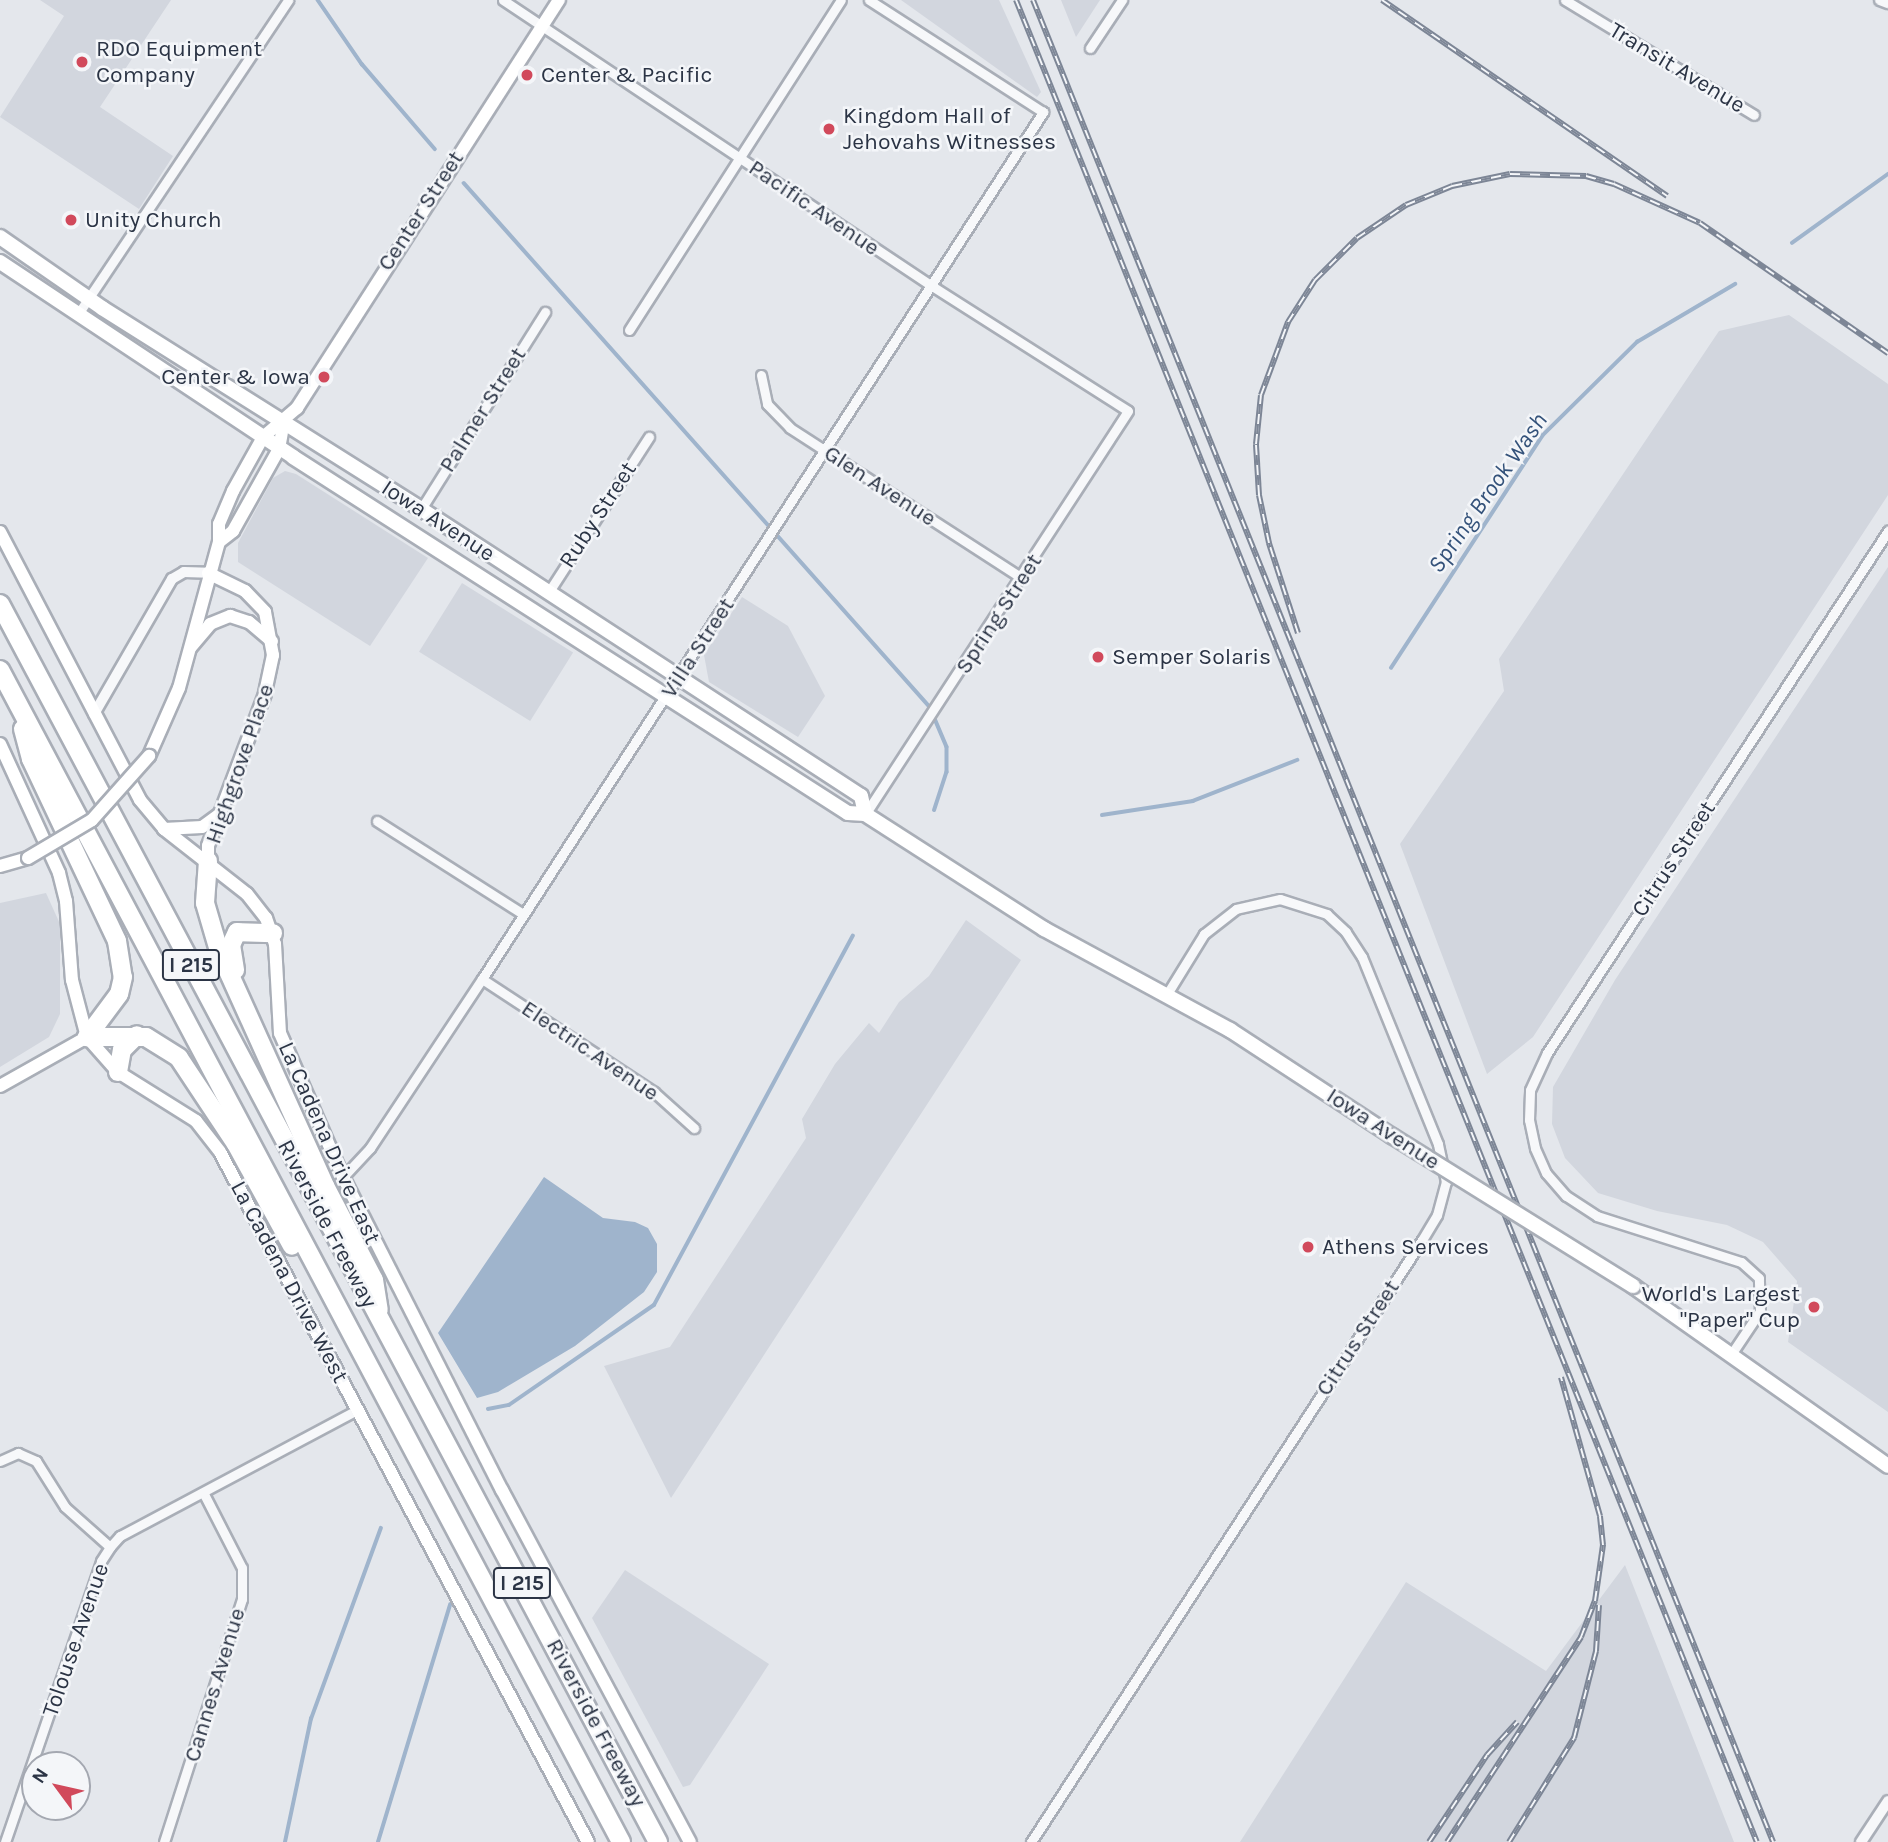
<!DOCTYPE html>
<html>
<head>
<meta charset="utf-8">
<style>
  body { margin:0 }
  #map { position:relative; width:1888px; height:1842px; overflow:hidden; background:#e4e7ec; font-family:Karla,sans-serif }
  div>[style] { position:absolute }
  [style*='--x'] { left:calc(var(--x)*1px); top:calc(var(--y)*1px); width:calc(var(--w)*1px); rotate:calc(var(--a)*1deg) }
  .built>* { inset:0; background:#d2d6de; transform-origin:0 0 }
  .water>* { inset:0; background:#9fb4cc }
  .stream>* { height:3.5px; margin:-1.75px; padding:0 1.75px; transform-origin:1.75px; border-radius:1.75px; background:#9fb4cc }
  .roads { filter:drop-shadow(2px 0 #a9aeb7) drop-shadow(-2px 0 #a9aeb7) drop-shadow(0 2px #a9aeb7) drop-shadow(0 -2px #a9aeb7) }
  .minor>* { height:9px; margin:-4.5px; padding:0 4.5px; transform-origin:4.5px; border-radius:4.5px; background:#f7f8fa }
  .tertiary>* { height:10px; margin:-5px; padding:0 5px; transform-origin:5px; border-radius:5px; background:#f7f8fa }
  .secondary>* { height:12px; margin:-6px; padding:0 6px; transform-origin:6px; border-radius:6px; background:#fff }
  .primary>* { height:14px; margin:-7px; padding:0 7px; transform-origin:7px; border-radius:7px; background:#fff }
  .motorway>* { height:18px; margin:-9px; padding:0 9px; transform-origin:9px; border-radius:9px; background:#fff }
  .rail>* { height:6px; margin-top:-3px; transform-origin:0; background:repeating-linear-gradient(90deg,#f4f6f9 0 10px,#7d8696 0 20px); box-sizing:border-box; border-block:2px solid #7d8696 }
  .bridges { filter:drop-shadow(2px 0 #a9aeb7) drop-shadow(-2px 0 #a9aeb7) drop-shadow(0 2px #a9aeb7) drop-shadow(0 -2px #a9aeb7) }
  .secondary-bridge>* { height:12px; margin:-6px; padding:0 6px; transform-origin:6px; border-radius:6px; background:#fff }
  .primary-bridge>* { height:14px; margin:-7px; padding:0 7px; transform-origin:7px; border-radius:7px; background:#fff }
  .dots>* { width:19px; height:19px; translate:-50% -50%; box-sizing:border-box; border:4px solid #f4f6f9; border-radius:50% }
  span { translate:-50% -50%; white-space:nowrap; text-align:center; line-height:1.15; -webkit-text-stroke:5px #f4f6f9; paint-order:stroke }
  .shield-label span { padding:2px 5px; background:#f4f6f9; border:2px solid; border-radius:5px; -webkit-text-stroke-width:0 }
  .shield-label { font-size:21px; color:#2b3445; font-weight:700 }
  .poi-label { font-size:23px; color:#2b3445 }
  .left { translate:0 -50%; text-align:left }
  .right { translate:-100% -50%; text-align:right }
  .street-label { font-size:23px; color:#2b3445 }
  .water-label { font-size:24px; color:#34527a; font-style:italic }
  .north { position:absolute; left:21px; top:1751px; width:70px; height:70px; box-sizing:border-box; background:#f4f6f9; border:2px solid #a4a8b1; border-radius:50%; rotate:303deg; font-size:19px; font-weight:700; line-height:28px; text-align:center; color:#2b3445 }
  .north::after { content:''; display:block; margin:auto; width:24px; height:32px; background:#d1495b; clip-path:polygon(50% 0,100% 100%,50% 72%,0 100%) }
</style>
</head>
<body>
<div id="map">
  <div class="built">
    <div style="clip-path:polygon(40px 0,171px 0,100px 107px,173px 156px,139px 209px,0 117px,64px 16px)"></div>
    <div style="clip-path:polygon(901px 0,999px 0,1041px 92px,1037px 97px)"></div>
    <div style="clip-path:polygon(1061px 0,1100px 0,1076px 37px)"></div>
    <div style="clip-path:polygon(1789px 315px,1888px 384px,1888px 495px,1533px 1037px,1487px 1074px,1400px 844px,1504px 691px,1499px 659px,1719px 331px)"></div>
    <div style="clip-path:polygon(285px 471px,296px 474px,428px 558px,370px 646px,238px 562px,238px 543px,273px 478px)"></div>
    <div style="clip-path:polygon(1888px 567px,1888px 1412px,1788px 1342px,1797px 1281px,1763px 1242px,1727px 1225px,1657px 1211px,1598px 1193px,1565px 1158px,1552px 1124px,1553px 1087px,1615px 980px)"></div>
    <div style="left:462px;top:583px;width:131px;height:81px;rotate:32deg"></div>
    <div style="clip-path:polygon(742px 597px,788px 626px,825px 696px,798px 737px,709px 682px,704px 655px)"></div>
    <div style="clip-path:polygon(46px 893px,60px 924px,60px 1014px,49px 1037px,0 1067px,0 903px)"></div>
    <div style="clip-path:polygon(966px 920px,1021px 960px,671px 1498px,604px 1366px,670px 1347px,806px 1138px,802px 1119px,835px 1064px,869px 1023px,879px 1033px,899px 1002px,929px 976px)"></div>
    <div style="clip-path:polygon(1625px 1565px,1734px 1842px,1240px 1842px,1406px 1582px,1546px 1671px)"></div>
    <div style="clip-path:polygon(625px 1570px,769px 1664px,690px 1785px,683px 1787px,592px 1618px)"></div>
  </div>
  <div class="water">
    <div style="clip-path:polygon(544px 1177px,603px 1218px,635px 1222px,648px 1228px,657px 1244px,657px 1272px,644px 1292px,575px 1346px,498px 1392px,477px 1398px,438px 1333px)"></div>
  </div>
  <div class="stream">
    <div style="--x:318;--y:0;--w:78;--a:55.5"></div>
    <div style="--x:362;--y:64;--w:112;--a:49.3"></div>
    <div style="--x:464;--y:183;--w:701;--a:48.35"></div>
    <div style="--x:930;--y:707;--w:43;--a:67"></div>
    <div style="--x:947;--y:747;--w:25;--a:90"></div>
    <div style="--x:947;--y:772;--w:40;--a:108"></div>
    <div style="--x:1792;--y:243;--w:118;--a:-35.7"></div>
    <div style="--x:1391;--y:668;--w:277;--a:-56.9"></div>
    <div style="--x:1542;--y:436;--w:134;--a:-44.7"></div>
    <div style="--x:1637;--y:342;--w:114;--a:-30.6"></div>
    <div style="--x:1102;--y:815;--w:92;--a:-8.7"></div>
    <div style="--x:1193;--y:801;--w:112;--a:-21.5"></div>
    <div style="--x:488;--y:1409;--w:21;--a:-11"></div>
    <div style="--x:509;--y:1405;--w:176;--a:-34.6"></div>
    <div style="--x:654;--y:1305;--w:419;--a:-61.7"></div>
    <div style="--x:285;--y:1842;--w:126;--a:-78.1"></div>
    <div style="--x:311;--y:1719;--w:203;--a:-69.9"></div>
    <div style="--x:378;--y:1842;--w:248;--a:-73.1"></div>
  </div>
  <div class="roads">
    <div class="minor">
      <div style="--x:503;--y:0;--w:516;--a:33.69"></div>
      <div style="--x:932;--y:286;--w:232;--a:32.5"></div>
      <div style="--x:1128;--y:411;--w:481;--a:123.1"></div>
      <div style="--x:1565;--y:0;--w:221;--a:31.3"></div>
      <div style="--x:1090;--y:48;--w:58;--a:-56.3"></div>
      <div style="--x:78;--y:314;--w:378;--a:-56.2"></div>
      <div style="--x:629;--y:330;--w:392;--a:-57.3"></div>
      <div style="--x:761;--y:375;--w:30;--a:78"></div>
      <div style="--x:767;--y:404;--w:33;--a:46"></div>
      <div style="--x:790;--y:428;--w:276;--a:32.9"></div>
      <div style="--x:421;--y:509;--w:233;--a:-57.8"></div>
      <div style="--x:548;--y:593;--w:186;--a:-57.1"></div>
      <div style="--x:377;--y:821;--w:173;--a:32.5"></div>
      <div style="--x:482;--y:979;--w:206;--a:33.3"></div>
      <div style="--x:654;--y:1092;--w:54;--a:42"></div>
      <div style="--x:343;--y:1177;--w:40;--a:-47"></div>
      <div style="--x:370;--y:1148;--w:203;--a:-56.5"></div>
      <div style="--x:482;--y:979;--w:1033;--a:-57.09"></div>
      <div style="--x:1043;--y:112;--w:207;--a:-147.2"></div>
      <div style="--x:1732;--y:1353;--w:50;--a:-56.3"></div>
      <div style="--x:1760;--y:1311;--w:33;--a:-92"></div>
      <div style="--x:1759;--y:1278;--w:24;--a:-138"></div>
      <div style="--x:1741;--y:1262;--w:151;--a:-162.3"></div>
      <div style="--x:1597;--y:1216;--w:37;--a:-147"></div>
      <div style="--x:1566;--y:1196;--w:30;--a:-131"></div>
      <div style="--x:1546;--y:1173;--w:27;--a:-114"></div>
      <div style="--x:1535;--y:1148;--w:29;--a:-102"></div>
      <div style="--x:1529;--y:1120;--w:30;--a:-88"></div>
      <div style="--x:1530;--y:1090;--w:41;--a:-65.3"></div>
      <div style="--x:1547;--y:1053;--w:624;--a:-56.85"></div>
      <div style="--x:0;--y:1461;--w:20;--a:-24"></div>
      <div style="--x:18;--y:1453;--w:20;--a:24"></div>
      <div style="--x:36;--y:1461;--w:54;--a:57.8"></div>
      <div style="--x:65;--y:1507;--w:60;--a:41.6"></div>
      <div style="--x:5;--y:1842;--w:297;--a:-71.1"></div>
      <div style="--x:101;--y:1561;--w:17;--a:-57"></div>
      <div style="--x:110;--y:1547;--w:15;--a:-48"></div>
      <div style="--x:120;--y:1536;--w:268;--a:-28"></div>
      <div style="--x:164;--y:1842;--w:255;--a:-72.2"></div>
      <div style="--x:242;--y:1599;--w:31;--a:-90"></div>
      <div style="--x:242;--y:1568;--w:85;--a:-117.2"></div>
      <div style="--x:1031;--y:1842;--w:718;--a:-57"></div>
      <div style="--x:1422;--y:1240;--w:29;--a:-59"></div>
      <div style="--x:1437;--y:1215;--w:34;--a:-75"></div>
      <div style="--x:1446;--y:1182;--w:39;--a:-102"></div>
      <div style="--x:1438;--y:1144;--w:202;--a:-112.1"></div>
      <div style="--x:1362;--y:957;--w:30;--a:-123"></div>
      <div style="--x:1346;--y:932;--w:26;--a:-137"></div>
      <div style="--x:1327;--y:914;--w:49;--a:-162.3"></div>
      <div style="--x:1280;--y:899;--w:45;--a:167.2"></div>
      <div style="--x:1236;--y:909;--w:41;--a:142"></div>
      <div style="--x:1204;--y:934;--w:70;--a:121.7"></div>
    </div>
    <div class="tertiary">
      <div style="--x:1880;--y:0;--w:9;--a:21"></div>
      <div style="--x:94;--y:714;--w:156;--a:-60"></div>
      <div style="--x:172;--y:579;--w:14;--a:-30"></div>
      <div style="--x:184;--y:572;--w:24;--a:2"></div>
      <div style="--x:1861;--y:1842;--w:49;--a:-56.6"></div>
    </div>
    <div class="secondary">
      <div style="--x:0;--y:532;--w:302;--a:62.4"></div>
      <div style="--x:140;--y:800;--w:38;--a:50"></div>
      <div style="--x:164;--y:829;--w:105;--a:38.1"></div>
      <div style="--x:247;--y:894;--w:31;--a:52"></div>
      <div style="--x:266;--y:918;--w:28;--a:71"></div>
      <div style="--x:275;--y:944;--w:89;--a:86.8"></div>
      <div style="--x:280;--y:1033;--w:157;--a:66.4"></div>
      <div style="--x:343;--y:1177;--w:351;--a:63.1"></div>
      <div style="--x:502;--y:1490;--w:399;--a:61.9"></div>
      <div style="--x:219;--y:542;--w:18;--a:-38"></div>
      <div style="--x:233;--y:531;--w:94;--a:-60.7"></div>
      <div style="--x:279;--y:449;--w:27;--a:-80"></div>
      <div style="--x:208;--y:573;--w:41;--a:25.9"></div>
      <div style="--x:245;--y:591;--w:29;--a:46"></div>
      <div style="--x:265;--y:612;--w:44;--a:79.5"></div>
      <div style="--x:273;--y:655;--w:40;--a:102"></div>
      <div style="--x:265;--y:694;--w:162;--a:110.6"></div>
      <div style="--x:208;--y:846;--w:15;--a:90"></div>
      <div style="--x:191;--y:647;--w:30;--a:-50"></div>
      <div style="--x:210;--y:624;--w:22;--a:-22"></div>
      <div style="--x:230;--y:616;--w:20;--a:18"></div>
      <div style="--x:249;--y:622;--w:30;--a:40"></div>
      <div style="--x:0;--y:744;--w:142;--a:65.4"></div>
      <div style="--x:59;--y:873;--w:29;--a:76"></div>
      <div style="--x:66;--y:901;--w:79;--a:85.7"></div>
      <div style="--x:72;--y:980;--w:59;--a:75.3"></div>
      <div style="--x:87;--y:1037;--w:47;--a:48.5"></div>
      <div style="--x:118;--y:1072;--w:92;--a:32.1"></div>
      <div style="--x:196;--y:1121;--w:39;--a:52"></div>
      <div style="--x:220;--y:1152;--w:782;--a:61.93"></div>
      <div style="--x:149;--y:756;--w:74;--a:-66.2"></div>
      <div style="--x:179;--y:688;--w:151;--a:-74.7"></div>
      <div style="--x:219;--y:542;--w:18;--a:-90"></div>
      <div style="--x:219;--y:524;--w:36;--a:-67"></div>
      <div style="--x:233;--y:491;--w:62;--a:-60.9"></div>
      <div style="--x:263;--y:437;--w:45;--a:-40.5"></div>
      <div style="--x:297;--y:408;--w:485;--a:-57.3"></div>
      <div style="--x:164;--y:829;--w:38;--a:-3"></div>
      <div style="--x:202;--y:827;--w:22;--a:-36"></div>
      <div style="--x:0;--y:866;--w:29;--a:-16"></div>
      <div style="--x:0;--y:1086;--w:100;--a:-29.4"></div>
    </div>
    <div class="primary">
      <div style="--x:0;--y:237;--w:124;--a:34.8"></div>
      <div style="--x:102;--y:308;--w:377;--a:32.2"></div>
      <div style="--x:421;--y:509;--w:525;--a:33.12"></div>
      <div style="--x:861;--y:796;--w:18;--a:77"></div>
      <div style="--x:0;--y:262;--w:352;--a:33.6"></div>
      <div style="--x:293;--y:457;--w:659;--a:32.68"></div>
      <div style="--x:848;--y:813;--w:17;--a:3"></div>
      <div style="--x:865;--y:814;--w:213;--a:32.7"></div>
      <div style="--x:1044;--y:929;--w:212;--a:28.5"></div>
      <div style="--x:1230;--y:1030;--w:194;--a:33.2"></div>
      <div style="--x:1633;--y:1286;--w:312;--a:35.2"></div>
    </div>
    <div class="motorway">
      <div style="--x:0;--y:604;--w:1402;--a:62.01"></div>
      <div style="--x:0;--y:670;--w:1326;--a:62.08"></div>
      <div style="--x:23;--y:729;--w:31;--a:75"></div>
      <div style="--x:31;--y:759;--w:201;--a:64.7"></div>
      <div style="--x:117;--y:941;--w:36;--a:81"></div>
      <div style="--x:123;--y:977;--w:17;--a:103"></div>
      <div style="--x:119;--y:994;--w:54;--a:126.7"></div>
      <div style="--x:208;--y:861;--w:42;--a:94.1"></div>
      <div style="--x:205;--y:903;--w:50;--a:73.7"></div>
      <div style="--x:219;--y:951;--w:258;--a:65.7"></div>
      <div style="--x:325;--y:1186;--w:106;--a:62.5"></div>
      <div style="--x:374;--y:1280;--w:30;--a:81"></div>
      <div style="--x:235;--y:970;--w:25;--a:-99"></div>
      <div style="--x:231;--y:945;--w:14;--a:-65"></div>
      <div style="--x:237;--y:932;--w:36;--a:2"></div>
      <div style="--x:87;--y:1037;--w:59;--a:0"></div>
      <div style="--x:146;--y:1037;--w:39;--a:32"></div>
      <div style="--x:179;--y:1058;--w:103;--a:56.5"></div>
      <div style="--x:236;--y:1144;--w:116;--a:61.2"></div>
      <div style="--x:118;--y:1072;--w:22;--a:-80"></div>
      <div style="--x:122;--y:1050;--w:21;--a:-45"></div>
    </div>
  </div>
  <div class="rail">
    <div style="--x:1016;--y:0;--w:1985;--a:68.09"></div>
    <div style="--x:1033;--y:0;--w:1985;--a:68.11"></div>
    <div style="--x:1382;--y:0;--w:346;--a:34.5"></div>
    <div style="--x:1298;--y:633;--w:95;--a:-107.9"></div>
    <div style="--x:1269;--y:543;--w:49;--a:-101.8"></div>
    <div style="--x:1259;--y:495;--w:51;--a:-93.4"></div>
    <div style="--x:1256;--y:444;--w:49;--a:-84.2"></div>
    <div style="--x:1261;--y:395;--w:78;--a:-69.7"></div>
    <div style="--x:1288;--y:322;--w:50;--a:-57.3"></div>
    <div style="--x:1315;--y:280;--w:59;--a:-45"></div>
    <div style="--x:1357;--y:238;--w:59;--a:-34"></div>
    <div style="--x:1406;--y:205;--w:50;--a:-22.4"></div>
    <div style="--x:1452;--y:186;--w:59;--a:-11.7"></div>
    <div style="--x:1510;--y:174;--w:76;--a:1.5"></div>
    <div style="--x:1586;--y:176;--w:29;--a:16"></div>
    <div style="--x:1614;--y:184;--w:94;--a:24.4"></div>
    <div style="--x:1700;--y:223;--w:229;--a:34.7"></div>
    <div style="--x:1429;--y:1842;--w:105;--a:-56.3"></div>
    <div style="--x:1487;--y:1755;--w:45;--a:-47.7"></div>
    <div style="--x:1447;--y:1842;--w:245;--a:-56.8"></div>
    <div style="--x:1581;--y:1637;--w:39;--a:-69"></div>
    <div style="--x:1595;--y:1601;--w:57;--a:-81.9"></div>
    <div style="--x:1603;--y:1545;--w:29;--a:-96"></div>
    <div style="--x:1600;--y:1516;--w:144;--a:-105.7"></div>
    <div style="--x:1509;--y:1842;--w:123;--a:-58"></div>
    <div style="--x:1574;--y:1738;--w:90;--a:-75.8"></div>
    <div style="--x:1596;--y:1651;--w:46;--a:-86.3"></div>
  </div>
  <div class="bridges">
    <div class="secondary-bridge">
      <div style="--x:28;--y:858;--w:74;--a:-30.7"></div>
      <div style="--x:92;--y:820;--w:86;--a:-48.3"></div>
    </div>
    <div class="primary-bridge">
      <div style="--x:1392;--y:1136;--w:284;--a:31.9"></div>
    </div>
  </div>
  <div class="dots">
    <div style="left:82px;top:62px;background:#d1495b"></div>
    <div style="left:527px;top:75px;background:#d1495b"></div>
    <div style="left:829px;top:129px;background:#d1495b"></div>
    <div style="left:71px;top:220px;background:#d1495b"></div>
    <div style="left:324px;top:377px;background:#d1495b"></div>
    <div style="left:1098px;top:657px;background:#d1495b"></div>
    <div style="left:1308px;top:1247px;background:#d1495b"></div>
    <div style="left:1814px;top:1307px;background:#d1495b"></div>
  </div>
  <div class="shield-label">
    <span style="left:191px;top:965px">I 215</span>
    <span style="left:522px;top:1583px">I 215</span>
  </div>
  <div class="poi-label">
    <span class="left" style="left:96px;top:62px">RDO Equipment<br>Company</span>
    <span class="left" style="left:541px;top:75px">Center &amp; Pacific</span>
    <span class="left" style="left:843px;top:129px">Kingdom Hall of<br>Jehovahs Witnesses</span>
    <span class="left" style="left:85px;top:220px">Unity Church</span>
    <span class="right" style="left:310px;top:377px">Center &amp; Iowa</span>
    <span class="left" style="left:1112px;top:657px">Semper Solaris</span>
    <span class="left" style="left:1322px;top:1247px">Athens Services</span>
    <span class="right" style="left:1800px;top:1307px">World's Largest<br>"Paper" Cup</span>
  </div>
  <div class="street-label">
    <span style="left:1677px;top:68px;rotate:31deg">Transit Avenue</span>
    <span style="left:814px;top:208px;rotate:34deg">Pacific Avenue</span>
    <span style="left:421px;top:211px;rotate:-57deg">Center Street</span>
    <span style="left:483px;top:410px;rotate:-58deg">Palmer Street</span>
    <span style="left:880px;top:486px;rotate:33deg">Glen Avenue</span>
    <span style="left:598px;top:515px;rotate:-57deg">Ruby Street</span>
    <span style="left:438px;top:521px;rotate:33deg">Iowa Avenue</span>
    <span style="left:999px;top:614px;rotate:-57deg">Spring Street</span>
    <span style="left:698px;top:648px;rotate:-57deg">Villa Street</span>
    <span style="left:240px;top:764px;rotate:-71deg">Highgrove Place</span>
    <span style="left:1674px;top:859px;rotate:-57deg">Citrus Street</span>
    <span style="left:590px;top:1051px;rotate:34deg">Electric Avenue</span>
    <span style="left:1383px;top:1129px;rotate:33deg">Iowa Avenue</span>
    <span style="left:329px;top:1143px;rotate:66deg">La Cadena Drive East</span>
    <span style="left:327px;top:1224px;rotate:62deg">Riverside Freeway</span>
    <span style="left:289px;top:1282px;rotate:62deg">La Cadena Drive West</span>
    <span style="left:1358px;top:1338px;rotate:-57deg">Citrus Street</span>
    <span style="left:76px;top:1640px;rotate:-71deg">Tolouse Avenue</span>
    <span style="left:215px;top:1685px;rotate:-73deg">Cannes Avenue</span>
    <span style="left:596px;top:1723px;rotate:62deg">Riverside Freeway</span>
  </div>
  <div class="water-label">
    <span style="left:1488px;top:493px;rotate:-55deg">Spring Brook Wash</span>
  </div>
  <div class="north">N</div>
</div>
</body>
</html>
